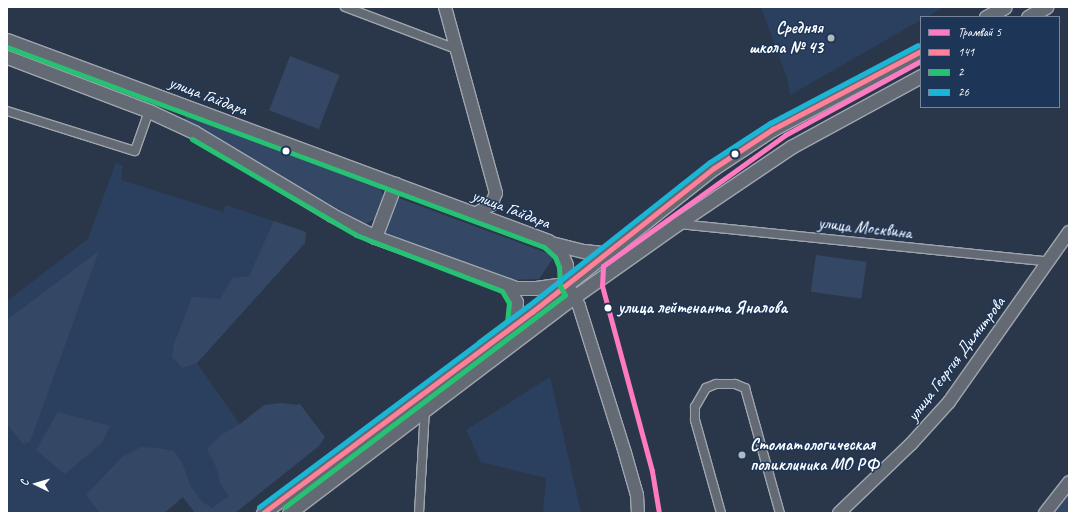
<!DOCTYPE html>
<html>
<head>
<meta charset="utf-8">
<style>
  body { margin:0 }
  #map { position:relative; width:1076px; height:520px; overflow:hidden; background:#2a374a; font-family:Caveat,sans-serif }
  div>[style] { position:absolute }
  [style*='--x'] { left:calc(var(--x)*1px); top:calc(var(--y)*1px); width:calc(var(--w)*1px); rotate:calc(var(--a)*1deg) }
  .built>* { inset:0; background:#2a405e }
  .green>* { inset:0; background:#344865; transform-origin:0 0 }
  .roads { filter:drop-shadow(1px 0 #9fa5ae) drop-shadow(-1px 0 #9fa5ae) drop-shadow(0 1px #9fa5ae) drop-shadow(0 -1px #9fa5ae) }
  .street>* { height:8px; margin:-4px; padding:0 4px; transform-origin:4px; border-radius:4px; background:#636a74 }
  .secondary>* { height:12px; margin:-6px; padding:0 6px; transform-origin:6px; border-radius:6px; background:#636a74 }
  .primary>* { height:13px; margin:-6.5px; padding:0 6.5px; transform-origin:6.5px; border-radius:6.5px; background:#636a74 }
  .bus-1>* { height:5px; margin:-2.5px; padding:0 2.5px; transform-origin:2.5px; border-radius:2.5px; background:#ff8098 }
  .bus-2>* { height:5px; margin:-2.5px; padding:0 2.5px; transform-origin:2.5px; border-radius:2.5px; background:#26c172 }
  .bus-3>* { height:5px; margin:-2.5px; padding:0 2.5px; transform-origin:2.5px; border-radius:2.5px; background:#1ab6d8 }
  .tram-1>* { height:5px; margin:-2.5px; padding:0 2.5px; transform-origin:2.5px; border-radius:2.5px; background:#fe7ac1 }
  .dots>* { width:11px; height:11px; translate:-50% -50%; box-sizing:border-box; border:2px solid #1d3557; border-radius:50% }
  span { translate:-50% -50%; white-space:nowrap; text-align:center; line-height:1.15; -webkit-text-stroke:3px #1d3557; paint-order:stroke }
  .poi-label { font-size:17px; color:#fff; font-weight:700 }
  .right { translate:-100% -50%; text-align:right }
  .left { translate:0 -50%; text-align:left }
  .street-label { font-size:17px; color:#fff }
  .stop-label { font-size:17px; color:#fff; font-weight:700 }
  .frame { position:absolute; inset:0; border:8px solid #fff; pointer-events:none }
  .legend { position:absolute; left:920px; top:16px; width:140px; height:92px; box-sizing:border-box; background:#1d3557; border:1px solid #77869a; margin:0; padding:5px 7px; list-style:none; font-size:12px; color:#fff }
  .legend li { display:flex; align-items:center; gap:8px; height:20px }
  .legend b { width:20px; border:1px solid #77869a }
  .north { position:absolute; left:16px; top:464px; width:40px; height:40px; -webkit-text-stroke:3px #1d3557; paint-order:stroke; rotate:275deg; font-size:11px; font-weight:700; line-height:16px; text-align:center; color:#fff }
  .north::after { content:''; display:block; margin:auto; width:14px; height:18px; background:#fff; clip-path:polygon(50% 0,100% 100%,50% 72%,0 100%) }
</style>
</head>
<body>
<div id="map">
  <div class="built">
    <div style="clip-path:polygon(761px 7px,944px 7px,927px 17px,921px 17px,921px 20px,790px 95px,788px 81px)"></div>
    <div style="clip-path:polygon(116px 162px,123px 166px,121px 180px,223px 212px,226px 205px,306px 232px,305px 243px,197px 363px,275px 475px,228px 513px,196px 513px,183px 497px,161px 513px,7px 513px,7px 301px,88px 239px)"></div>
    <div style="clip-path:polygon(550px 377px,581px 513px,543px 513px,546px 478px,481px 462px,466px 430px)"></div>
  </div>
  <div class="green">
    <div style="left:290px;top:56px;width:53px;height:58px;rotate:21deg"></div>
    <div style="clip-path:polygon(186px 114px,379px 187px,383px 195px,375px 219px,365px 224px,184px 121px)"></div>
    <div style="clip-path:polygon(396px 197px,544px 252px,554px 257px,539px 279px,506px 280px,384px 232px)"></div>
    <div style="clip-path:polygon(274px 221px,306px 232px,305px 243px,197px 363px,182px 368px,172px 357px,174px 344px,192px 297px,220px 299px,232px 278px,249px 276px)"></div>
    <div style="clip-path:polygon(99px 251px,30px 442px,23px 444px,7px 424px,7px 320px)"></div>
    <div style="left:816px;top:255px;width:51px;height:37px;rotate:8deg"></div>
    <div style="clip-path:polygon(282px 403px,298px 405px,299px 403px,325px 437px,319px 446px,235px 513px,195px 513px,183px 497px,164px 513px,100px 513px,86px 495px,122px 457px,141px 447px,157px 448px,174px 451px,182px 462px,191px 487px,202px 502px,212px 508px,229px 496px,220px 483px,218px 471px,207px 449px,221px 435px,240px 424px,264px 405px)"></div>
    <div style="clip-path:polygon(58px 412px,110px 426px,101px 444px,65px 474px,36px 450px)"></div>
    <div style="clip-path:polygon(1069px 490px,1069px 513px,1052px 513px)"></div>
  </div>
  <div class="roads">
    <div class="street">
      <div style="--x:345;--y:7;--w:119;--a:20.7"></div>
      <div style="--x:7;--y:111;--w:134;--a:17.4"></div>
      <div style="--x:135;--y:151;--w:42;--a:-70.7"></div>
      <div style="--x:678;--y:224;--w:373;--a:5.8"></div>
      <div style="--x:419;--y:513;--w:104;--a:-86.7"></div>
      <div style="--x:721;--y:513;--w:97;--a:-105.6"></div>
      <div style="--x:695;--y:420;--w:13;--a:-90"></div>
      <div style="--x:695;--y:407;--w:22;--a:-60"></div>
      <div style="--x:706;--y:388;--w:11;--a:-22"></div>
      <div style="--x:716;--y:384;--w:19;--a:0"></div>
      <div style="--x:735;--y:384;--w:11;--a:22"></div>
      <div style="--x:745;--y:388;--w:130;--a:74.4"></div>
    </div>
    <div class="secondary">
      <div style="--x:445;--y:7;--w:193;--a:74.7"></div>
      <div style="--x:496;--y:193;--w:13;--a:113"></div>
      <div style="--x:491;--y:205;--w:18;--a:151"></div>
      <div style="--x:567;--y:284;--w:25;--a:61"></div>
      <div style="--x:579;--y:306;--w:154;--a:72.6"></div>
      <div style="--x:625;--y:453;--w:44;--a:74.1"></div>
      <div style="--x:637;--y:495;--w:18;--a:87"></div>
      <div style="--x:839;--y:513;--w:100;--a:-43.8"></div>
      <div style="--x:911;--y:444;--w:57;--a:-47.9"></div>
      <div style="--x:949;--y:402;--w:208;--a:-54.8"></div>
      <div style="--x:1045;--y:513;--w:39;--a:-52"></div>
    </div>
    <div class="primary">
      <div style="--x:986;--y:17;--w:21;--a:-28"></div>
      <div style="--x:1028;--y:17;--w:21;--a:-29"></div>
      <div style="--x:7;--y:40;--w:577;--a:20.38"></div>
      <div style="--x:548;--y:241;--w:18;--a:43"></div>
      <div style="--x:561;--y:253;--w:13;--a:67"></div>
      <div style="--x:566;--y:265;--w:19;--a:87"></div>
      <div style="--x:7;--y:57;--w:152;--a:20.8"></div>
      <div style="--x:149;--y:111;--w:50;--a:25"></div>
      <div style="--x:194;--y:132;--w:161;--a:31"></div>
      <div style="--x:332;--y:215;--w:48;--a:27.1"></div>
      <div style="--x:375;--y:237;--w:150;--a:19.9"></div>
      <div style="--x:516;--y:288;--w:20;--a:0"></div>
      <div style="--x:536;--y:288;--w:29;--a:-8"></div>
      <div style="--x:375;--y:237;--w:57;--a:-69.3"></div>
      <div style="--x:551;--y:243;--w:34;--a:14"></div>
      <div style="--x:584;--y:251;--w:20;--a:6"></div>
      <div style="--x:507;--y:285;--w:19;--a:62"></div>
      <div style="--x:516;--y:302;--w:23;--a:95"></div>
      <div style="--x:263;--y:513;--w:336;--a:-36.8"></div>
      <div style="--x:532;--y:312;--w:232;--a:-38.4"></div>
      <div style="--x:714;--y:168;--w:71;--a:-33.5"></div>
      <div style="--x:773;--y:129;--w:167;--a:-27.8"></div>
      <div style="--x:289;--y:513;--w:358;--a:-37.2"></div>
      <div style="--x:574;--y:297;--w:126;--a:-35.3"></div>
      <div style="--x:677;--y:224;--w:138;--a:-34"></div>
      <div style="--x:791;--y:147;--w:148;--a:-28.6"></div>
    </div>
  </div>
  <div class="bus-1">
    <div style="--x:263;--y:513;--w:336;--a:-36.8"></div>
    <div style="--x:532;--y:312;--w:232;--a:-38.4"></div>
    <div style="--x:714;--y:168;--w:71;--a:-33.5"></div>
    <div style="--x:773;--y:129;--w:167;--a:-27.8"></div>
  </div>
  <div class="bus-2">
    <div style="--x:7;--y:47;--w:573;--a:20.43"></div>
    <div style="--x:544;--y:247;--w:15;--a:42"></div>
    <div style="--x:555;--y:257;--w:11;--a:68"></div>
    <div style="--x:559;--y:267;--w:19;--a:87"></div>
    <div style="--x:560;--y:286;--w:10;--a:61"></div>
    <div style="--x:565;--y:295;--w:351;--a:142.9"></div>
    <div style="--x:192;--y:139;--w:190;--a:30.3"></div>
    <div style="--x:356;--y:235;--w:156;--a:21"></div>
    <div style="--x:502;--y:291;--w:14;--a:60"></div>
    <div style="--x:509;--y:303;--w:18;--a:96"></div>
    <div style="--x:507;--y:321;--w:35;--a:143"></div>
  </div>
  <div class="bus-3">
    <div style="--x:259;--y:507;--w:336;--a:-36.8"></div>
    <div style="--x:528;--y:306;--w:232;--a:-38.4"></div>
    <div style="--x:710;--y:162;--w:72;--a:-33"></div>
    <div style="--x:770;--y:123;--w:167;--a:-27.8"></div>
  </div>
  <div class="tram-1">
    <div style="--x:659;--y:513;--w:43;--a:-99.5"></div>
    <div style="--x:652;--y:471;--w:192;--a:-105.1"></div>
    <div style="--x:602;--y:286;--w:20;--a:-87"></div>
    <div style="--x:603;--y:266;--w:224;--a:-35.7"></div>
    <div style="--x:785;--y:135;--w:155;--a:-28.6"></div>
  </div>
  <div class="dots">
    <div style="left:831px;top:38px;background:#b4b9c0"></div>
    <div style="left:286px;top:151px;background:#fff"></div>
    <div style="left:735px;top:154px;background:#fff"></div>
    <div style="left:608px;top:308px;background:#fff"></div>
    <div style="left:742px;top:455px;background:#b4b9c0"></div>
  </div>
  <div class="poi-label">
    <span class="right" style="left:823px;top:38px">Средняя<br>школа № 43</span>
    <span class="left" style="left:750px;top:455px">Стоматологическая<br>поликлиника МО РФ</span>
  </div>
  <div class="street-label">
    <span style="left:208px;top:96px;rotate:21deg">улица Гайдара</span>
    <span style="left:511px;top:209px;rotate:21deg">улица Гайдара</span>
    <span style="left:865px;top:228px;rotate:6deg">улица Москвина</span>
    <span style="left:956px;top:359px;rotate:-53deg">улица Георгия Димитрова</span>
  </div>
  <div class="stop-label">
    <span class="left" style="left:618px;top:308px">улица лейтенанта Яналова</span>
  </div>
  <div class="frame"></div>
  <ul class="legend">
  <li><b style="height:5px;background:#fe7ac1"></b>Трамвай 5</li>
  <li><b style="height:5px;background:#ff8098"></b>141</li>
  <li><b style="height:5px;background:#26c172"></b>2</li>
  <li><b style="height:5px;background:#1ab6d8"></b>26</li>
  </ul>
  <div class="north">С</div>
</div>
</body>
</html>
